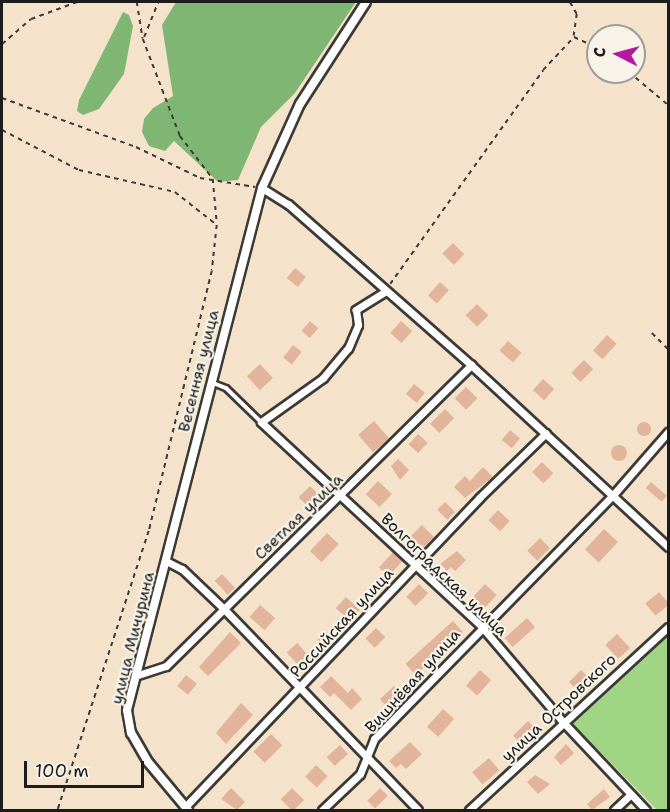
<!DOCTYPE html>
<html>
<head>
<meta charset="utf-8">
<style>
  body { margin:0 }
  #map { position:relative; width:670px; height:812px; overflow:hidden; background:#f4e3ca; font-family:"Shantell Sans",sans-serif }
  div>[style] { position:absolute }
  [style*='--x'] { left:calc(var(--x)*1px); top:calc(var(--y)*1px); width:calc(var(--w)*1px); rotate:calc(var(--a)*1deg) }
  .green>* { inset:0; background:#a1d586 }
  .forest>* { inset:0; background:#80b673 }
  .building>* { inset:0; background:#e2b49c; transform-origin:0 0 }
  .round { border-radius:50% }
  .path>* { height:1.5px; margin-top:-0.75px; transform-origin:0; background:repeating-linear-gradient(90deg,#3c3a36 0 4.5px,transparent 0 9px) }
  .roads { filter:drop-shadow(2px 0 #3c3a36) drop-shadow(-2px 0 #3c3a36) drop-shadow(0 2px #3c3a36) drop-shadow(0 -2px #3c3a36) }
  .service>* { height:4px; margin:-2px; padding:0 2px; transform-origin:2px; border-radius:2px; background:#fff }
  .minor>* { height:7px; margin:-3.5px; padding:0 3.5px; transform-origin:3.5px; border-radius:3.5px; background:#fff }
  .tertiary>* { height:8px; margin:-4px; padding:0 4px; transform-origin:4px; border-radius:4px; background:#fff }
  span { translate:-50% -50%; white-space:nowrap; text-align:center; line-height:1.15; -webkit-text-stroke:4.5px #f7f3e8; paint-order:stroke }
  .street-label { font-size:16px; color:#1c1c1c }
  .frame { position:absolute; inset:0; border:3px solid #1c1c1c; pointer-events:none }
  .north { position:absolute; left:586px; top:24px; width:60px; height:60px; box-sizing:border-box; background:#f7f3e8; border:2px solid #9f9d96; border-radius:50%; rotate:276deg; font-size:16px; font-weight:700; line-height:24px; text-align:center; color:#1c1c1c }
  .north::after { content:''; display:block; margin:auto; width:21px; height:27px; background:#b5179e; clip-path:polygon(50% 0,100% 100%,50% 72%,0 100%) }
  .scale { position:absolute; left:24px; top:761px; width:120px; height:27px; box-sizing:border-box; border:3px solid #1c1c1c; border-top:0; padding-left:8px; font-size:18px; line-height:21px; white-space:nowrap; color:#1c1c1c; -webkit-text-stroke:4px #f7f3e8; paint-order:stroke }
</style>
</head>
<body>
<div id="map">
  <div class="green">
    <div style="clip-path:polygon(668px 636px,668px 810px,657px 810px,573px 724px)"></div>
  </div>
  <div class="forest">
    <div style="clip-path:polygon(176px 2px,356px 2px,295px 93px,261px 127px,238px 180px,218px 182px,174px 141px,165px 151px,149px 146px,142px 132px,144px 119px,153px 108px,173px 96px,162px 25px)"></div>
    <div style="clip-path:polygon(123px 12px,129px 15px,133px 26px,124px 74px,99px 109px,83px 115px,77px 111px,79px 100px)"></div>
  </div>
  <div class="building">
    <div style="left:453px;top:243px;width:16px;height:15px;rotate:45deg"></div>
    <div style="left:295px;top:268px;width:14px;height:13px;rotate:39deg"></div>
    <div style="left:440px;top:282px;width:12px;height:18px;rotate:42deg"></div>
    <div style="left:477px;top:304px;width:16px;height:16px;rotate:45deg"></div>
    <div style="left:310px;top:321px;width:11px;height:13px;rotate:41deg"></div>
    <div style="left:401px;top:321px;width:15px;height:16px;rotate:42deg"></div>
    <div style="left:607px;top:335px;width:13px;height:21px;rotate:42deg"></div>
    <div style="left:508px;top:341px;width:18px;height:13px;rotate:41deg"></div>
    <div style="left:293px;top:345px;width:11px;height:16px;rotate:38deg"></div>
    <div style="left:584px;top:360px;width:13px;height:18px;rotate:45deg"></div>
    <div style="left:260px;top:364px;width:19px;height:18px;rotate:47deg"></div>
    <div style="left:543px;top:379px;width:15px;height:15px;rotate:42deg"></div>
    <div style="left:414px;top:384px;width:14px;height:13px;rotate:39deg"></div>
    <div style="left:466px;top:387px;width:16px;height:16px;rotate:45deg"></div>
    <div style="left:445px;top:409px;width:13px;height:21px;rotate:45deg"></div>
    <div style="left:374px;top:421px;width:23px;height:21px;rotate:49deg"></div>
    <div class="round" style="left:637px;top:422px;width:14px;height:14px"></div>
    <div style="left:510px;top:430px;width:13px;height:13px;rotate:39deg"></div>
    <div style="left:418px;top:434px;width:13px;height:14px;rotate:42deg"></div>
    <div class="round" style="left:611px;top:445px;width:16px;height:16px"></div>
    <div style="clip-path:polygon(398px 459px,409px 470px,400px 480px,391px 466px)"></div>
    <div style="left:542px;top:462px;width:16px;height:14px;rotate:45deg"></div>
    <div style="clip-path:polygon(483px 467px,493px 477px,465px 498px,454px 487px,465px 476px,470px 481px)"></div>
    <div style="left:378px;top:481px;width:19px;height:18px;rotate:43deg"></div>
    <div style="left:651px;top:482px;width:21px;height:8px;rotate:41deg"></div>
    <div style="left:310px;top:486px;width:17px;height:16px;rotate:45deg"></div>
    <div style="left:445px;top:502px;width:14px;height:11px;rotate:45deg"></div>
    <div style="left:498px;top:510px;width:16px;height:14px;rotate:43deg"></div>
    <div style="left:422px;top:525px;width:17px;height:16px;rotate:45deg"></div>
    <div style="left:604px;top:529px;width:19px;height:28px;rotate:43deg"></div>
    <div style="left:327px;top:533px;width:16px;height:25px;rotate:43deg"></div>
    <div style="left:540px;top:538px;width:14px;height:18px;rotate:45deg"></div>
    <div style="clip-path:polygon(457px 551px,466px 560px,455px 571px,451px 567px,447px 571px,440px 564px)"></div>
    <div style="left:393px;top:552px;width:13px;height:21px;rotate:42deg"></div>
    <div style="left:222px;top:574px;width:19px;height:10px;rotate:47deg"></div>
    <div style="left:419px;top:584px;width:13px;height:18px;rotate:45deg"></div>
    <div style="left:485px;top:584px;width:16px;height:23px;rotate:43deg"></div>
    <div style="left:659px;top:592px;width:16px;height:18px;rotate:50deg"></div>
    <div style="left:346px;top:597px;width:19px;height:15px;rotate:43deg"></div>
    <div style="left:260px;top:605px;width:20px;height:16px;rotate:41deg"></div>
    <div style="left:527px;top:618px;width:12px;height:30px;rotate:48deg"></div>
    <div style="left:453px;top:621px;width:15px;height:64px;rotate:48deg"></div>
    <div style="left:376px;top:628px;width:13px;height:15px;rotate:45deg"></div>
    <div style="left:325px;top:631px;width:11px;height:12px;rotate:41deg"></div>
    <div style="clip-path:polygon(230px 632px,241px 643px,208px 676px,199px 667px)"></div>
    <div style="left:617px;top:634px;width:19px;height:16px;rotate:47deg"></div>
    <div style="left:297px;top:643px;width:19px;height:14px;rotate:47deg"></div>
    <div style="left:480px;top:670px;width:15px;height:21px;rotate:42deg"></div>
    <div style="left:581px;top:670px;width:16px;height:17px;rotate:45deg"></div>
    <div style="left:186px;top:675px;width:14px;height:14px;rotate:39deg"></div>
    <div style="clip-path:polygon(331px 676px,348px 693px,352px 688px,362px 699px,351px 710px,334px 693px,330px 697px,320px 687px)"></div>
    <div style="clip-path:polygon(394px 686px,404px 696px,392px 713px,380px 699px)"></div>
    <div style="clip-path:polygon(241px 703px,253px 715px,226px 744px,216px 733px)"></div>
    <div style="left:443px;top:709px;width:15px;height:24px;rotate:42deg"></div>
    <div style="left:528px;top:721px;width:16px;height:21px;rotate:45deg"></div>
    <div style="left:271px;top:734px;width:16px;height:25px;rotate:45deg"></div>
    <div style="clip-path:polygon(410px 742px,422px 754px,406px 769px,401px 764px,396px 768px,389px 761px)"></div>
    <div style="clip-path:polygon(566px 744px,574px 753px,561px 765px,554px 757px)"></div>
    <div style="left:340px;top:745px;width:12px;height:18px;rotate:48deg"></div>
    <div style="left:489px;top:758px;width:16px;height:22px;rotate:50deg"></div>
    <div style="left:316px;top:765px;width:16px;height:16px;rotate:43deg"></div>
    <div style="clip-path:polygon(535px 775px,550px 784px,538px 794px,527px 782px)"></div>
    <div style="clip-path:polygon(231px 788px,245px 802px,237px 810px,221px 799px)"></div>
    <div style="left:292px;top:788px;width:17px;height:16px;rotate:45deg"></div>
    <div style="left:380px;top:788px;width:11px;height:18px;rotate:45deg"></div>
    <div style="clip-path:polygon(604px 789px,610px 797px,592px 810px,587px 804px)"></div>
  </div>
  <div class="path">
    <div style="--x:137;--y:2;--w:37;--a:81"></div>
    <div style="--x:143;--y:39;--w:104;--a:69.1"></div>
    <div style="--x:180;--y:136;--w:54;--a:52.5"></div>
    <div style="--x:213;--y:179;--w:45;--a:84.9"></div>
    <div style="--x:570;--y:2;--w:14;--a:60"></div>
    <div style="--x:577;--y:14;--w:22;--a:98"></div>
    <div style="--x:144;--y:37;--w:38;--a:-68"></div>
    <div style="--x:2;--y:44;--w:38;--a:-41"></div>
    <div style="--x:31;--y:19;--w:49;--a:-20.3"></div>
    <div style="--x:629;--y:72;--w:51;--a:40.2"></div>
    <div style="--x:2;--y:98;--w:143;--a:20.1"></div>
    <div style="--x:136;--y:147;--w:71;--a:25.8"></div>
    <div style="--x:200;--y:178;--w:56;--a:9.3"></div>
    <div style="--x:2;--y:130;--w:87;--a:27.5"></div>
    <div style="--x:79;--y:170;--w:98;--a:12.9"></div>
    <div style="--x:175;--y:192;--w:53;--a:38.2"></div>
    <div style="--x:217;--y:225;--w:46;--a:96.2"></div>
    <div style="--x:212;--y:271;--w:268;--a:103.6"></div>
    <div style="--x:149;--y:531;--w:293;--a:108.1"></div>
    <div style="--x:390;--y:284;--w:263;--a:-54.4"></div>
    <div style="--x:543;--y:70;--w:45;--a:-46.8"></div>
    <div style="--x:574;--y:37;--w:26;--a:25"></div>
    <div style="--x:652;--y:333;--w:23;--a:45"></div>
  </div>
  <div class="roads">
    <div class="service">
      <div style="--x:213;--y:383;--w:14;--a:21"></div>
      <div style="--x:226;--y:388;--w:49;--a:44.2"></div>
    </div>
    <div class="minor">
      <div style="--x:262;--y:188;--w:31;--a:32"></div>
      <div style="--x:288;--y:204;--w:244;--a:41.3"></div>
      <div style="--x:471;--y:365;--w:268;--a:42.7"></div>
      <div style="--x:386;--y:291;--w:36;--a:148"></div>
      <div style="--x:356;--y:310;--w:15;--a:82"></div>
      <div style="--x:358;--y:325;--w:25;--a:113"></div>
      <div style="--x:348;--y:348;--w:39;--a:130"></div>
      <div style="--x:323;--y:378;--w:76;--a:144.6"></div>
      <div style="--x:261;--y:422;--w:300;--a:42.8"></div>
      <div style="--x:481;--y:626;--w:126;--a:49.5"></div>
      <div style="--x:563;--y:722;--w:121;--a:46.7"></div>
      <div style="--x:168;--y:562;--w:16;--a:27"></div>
      <div style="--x:182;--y:569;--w:58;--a:43.6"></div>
      <div style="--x:224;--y:609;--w:279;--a:46"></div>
      <div style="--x:138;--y:675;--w:29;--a:-18"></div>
      <div style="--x:166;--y:666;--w:429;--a:-44.6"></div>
      <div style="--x:185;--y:807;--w:427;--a:-46.4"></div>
      <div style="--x:479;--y:498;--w:93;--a:-44.1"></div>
      <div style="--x:322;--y:810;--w:52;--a:-43.5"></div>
      <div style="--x:360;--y:774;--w:38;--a:-68"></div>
      <div style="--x:374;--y:739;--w:342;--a:-45.6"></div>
      <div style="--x:613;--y:495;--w:84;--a:-48.9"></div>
      <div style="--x:469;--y:810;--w:270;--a:-42.6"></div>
      <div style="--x:614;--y:810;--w:23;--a:-43"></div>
    </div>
    <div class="tertiary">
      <div style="--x:188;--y:810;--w:62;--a:-129.8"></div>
      <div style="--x:148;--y:762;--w:34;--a:-120"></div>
      <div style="--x:131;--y:733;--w:23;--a:-100"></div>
      <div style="--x:127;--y:710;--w:539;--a:-75.5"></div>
      <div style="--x:262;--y:188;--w:92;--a:-65.7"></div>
      <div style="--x:300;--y:104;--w:121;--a:-57.1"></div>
    </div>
  </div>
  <div class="street-label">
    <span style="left:199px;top:371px;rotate:-76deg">Весенняя улица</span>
    <span style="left:299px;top:517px;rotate:-44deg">Светлая улица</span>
    <span style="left:444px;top:575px;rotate:44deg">Волгоградская улица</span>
    <span style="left:342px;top:623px;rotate:-47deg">Российская улица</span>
    <span style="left:133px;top:638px;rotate:-76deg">улица Мичурина</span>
    <span style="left:413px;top:681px;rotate:-48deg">Вишнёвая улица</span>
    <span style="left:559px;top:708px;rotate:-43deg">улица Островского</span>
  </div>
  <div class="frame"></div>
  <div class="north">С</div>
  <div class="scale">100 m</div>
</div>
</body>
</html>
